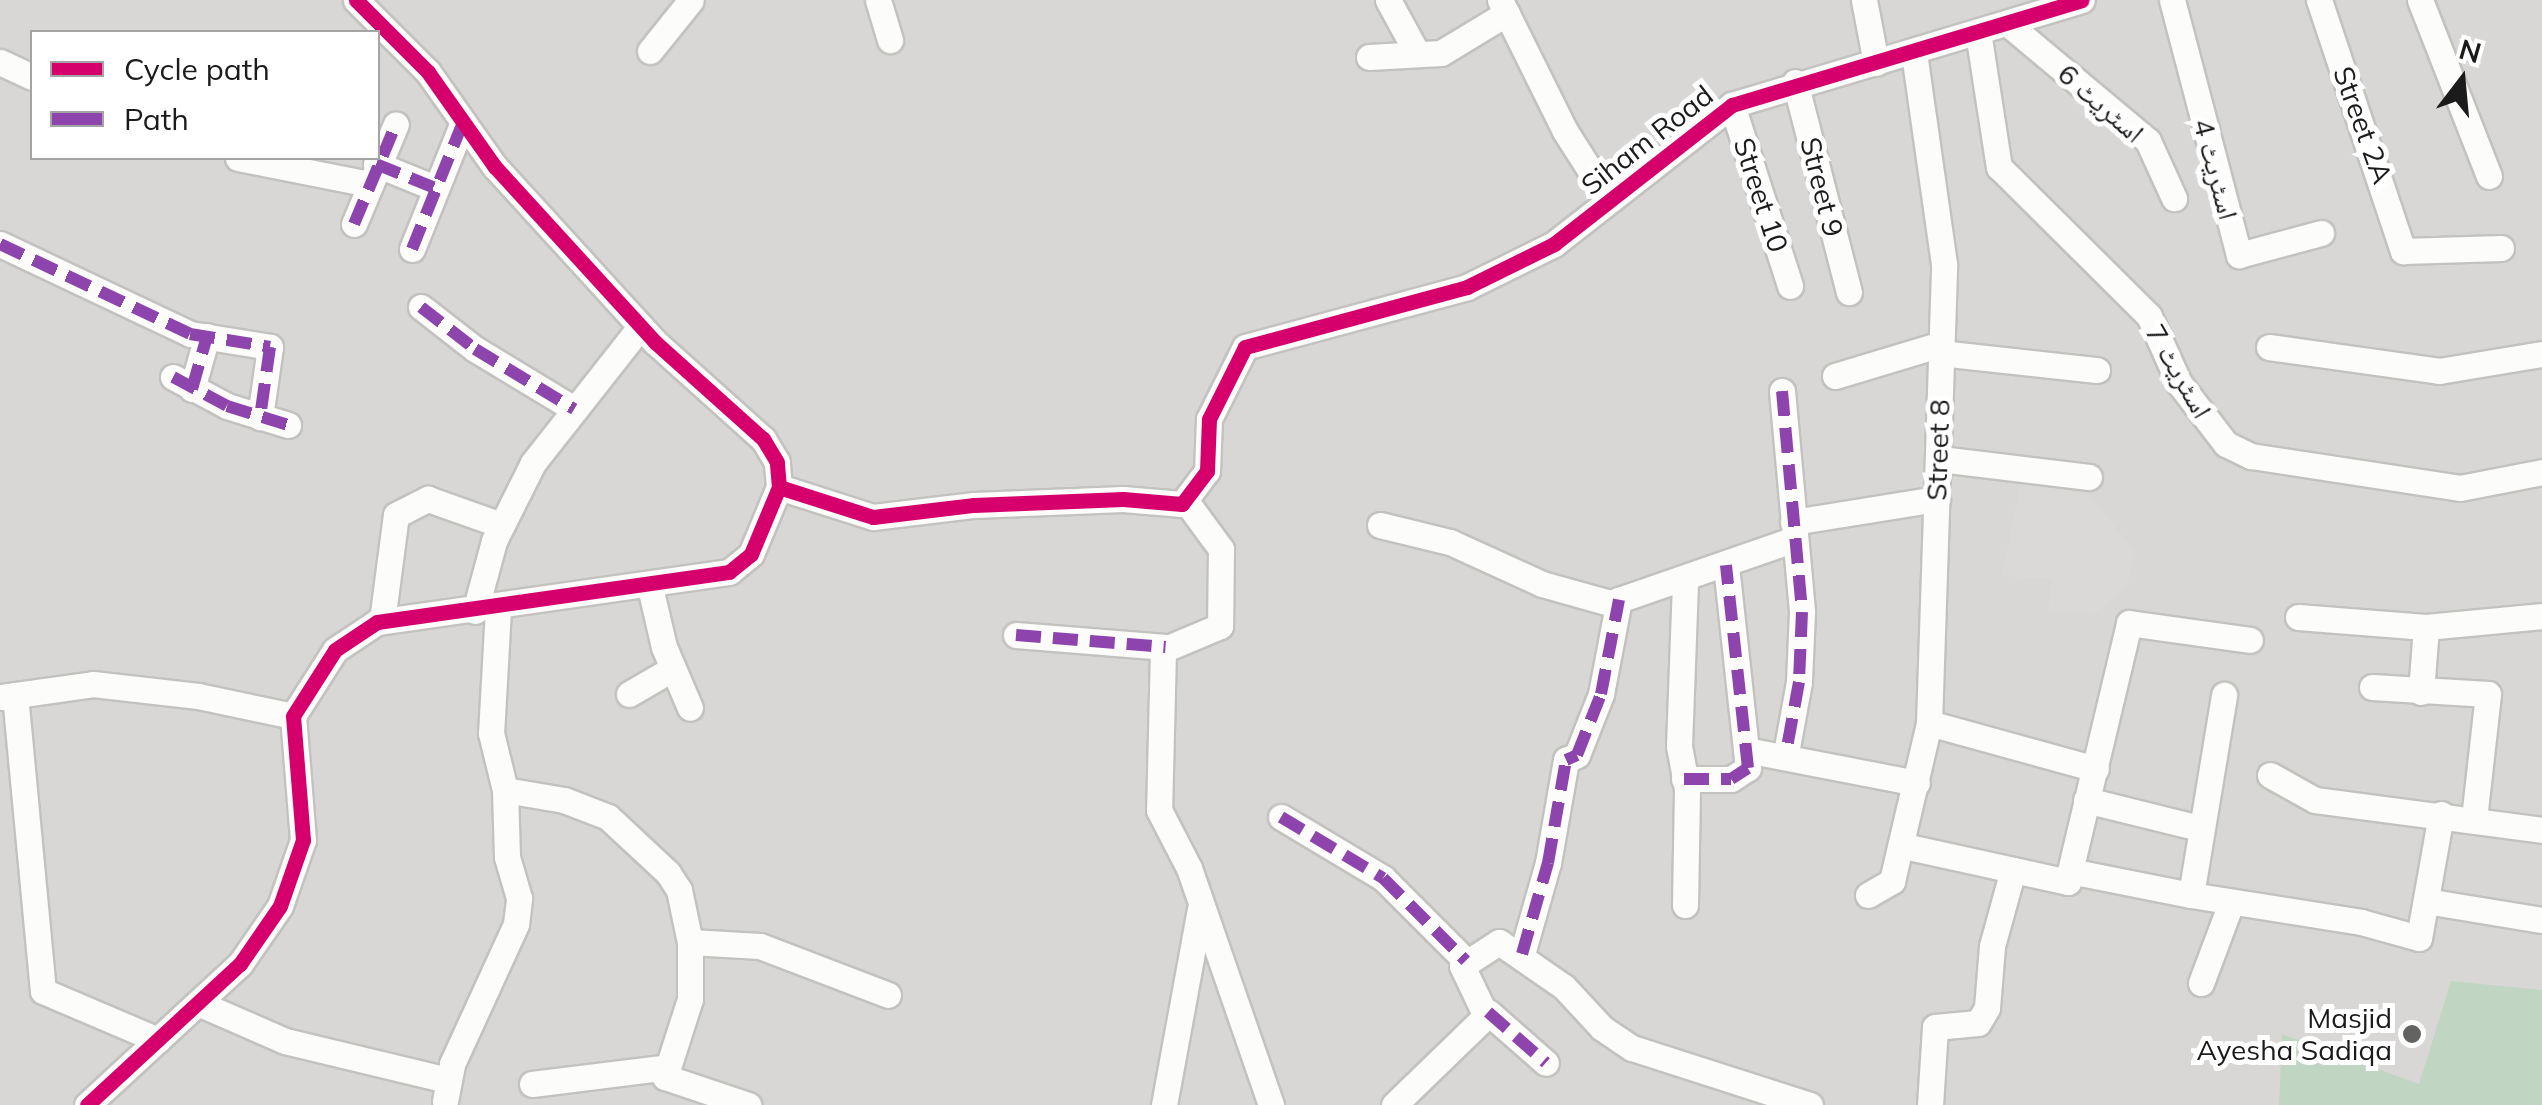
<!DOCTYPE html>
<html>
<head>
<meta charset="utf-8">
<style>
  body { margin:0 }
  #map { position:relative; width:2542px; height:1105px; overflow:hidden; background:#eae8e3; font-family:Mulish,"Noto Naskh Arabic",sans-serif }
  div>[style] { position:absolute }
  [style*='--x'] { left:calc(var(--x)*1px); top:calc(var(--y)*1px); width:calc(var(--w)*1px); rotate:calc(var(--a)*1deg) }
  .residential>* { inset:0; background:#d9d7d5 }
  .cemetery>* { inset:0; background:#c1d6c2 }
  .parking>* { inset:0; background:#dad9d7 }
  .roads { filter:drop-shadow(2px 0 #c2c2bf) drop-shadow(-2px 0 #c2c2bf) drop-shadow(0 2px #c2c2bf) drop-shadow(0 -2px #c2c2bf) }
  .minor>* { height:25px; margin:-12.5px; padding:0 12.5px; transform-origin:12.5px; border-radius:12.5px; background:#fcfcfb }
  .quiet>* { height:12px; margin-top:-6px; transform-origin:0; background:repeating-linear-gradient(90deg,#8e44ad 0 25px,transparent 0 37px) }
  .cycleway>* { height:15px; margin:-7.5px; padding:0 7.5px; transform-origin:7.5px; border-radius:7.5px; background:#d6006c }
  .dots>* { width:28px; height:28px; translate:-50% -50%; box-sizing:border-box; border:5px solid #fff; border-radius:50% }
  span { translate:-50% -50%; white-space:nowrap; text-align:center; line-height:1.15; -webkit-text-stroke:10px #fff; paint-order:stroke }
  .street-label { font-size:28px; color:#1b1b1b }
  .poi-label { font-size:28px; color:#1b1b1b }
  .right { translate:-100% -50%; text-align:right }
  .legend { position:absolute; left:30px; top:30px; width:350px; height:130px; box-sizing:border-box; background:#fff; border:2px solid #a4a4a4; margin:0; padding:12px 18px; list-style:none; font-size:30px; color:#1b1b1b }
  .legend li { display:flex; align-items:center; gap:20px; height:50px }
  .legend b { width:50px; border:2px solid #a4a4a4 }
  .north { position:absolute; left:2412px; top:30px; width:100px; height:100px; -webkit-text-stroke:8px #fff; paint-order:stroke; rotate:16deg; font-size:28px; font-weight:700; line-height:40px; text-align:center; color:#1b1b1b }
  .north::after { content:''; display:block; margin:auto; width:35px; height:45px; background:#1b1b1b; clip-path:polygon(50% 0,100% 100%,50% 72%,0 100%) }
</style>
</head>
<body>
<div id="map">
  <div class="residential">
    <div style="clip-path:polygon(evenodd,0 0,2542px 0,2542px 1105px,0 1105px,0 0,32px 32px,378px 32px,378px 158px,32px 158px,32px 32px)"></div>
  </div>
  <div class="cemetery">
    <div style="clip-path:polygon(2451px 981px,2542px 990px,2542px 1105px,2279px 1105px,2282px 1034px,2419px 1084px)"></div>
  </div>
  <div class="parking">
    <div style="clip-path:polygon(2021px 482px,2088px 494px,2134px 550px,2127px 586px,2096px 612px,2048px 611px,2052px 579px,2002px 576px)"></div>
  </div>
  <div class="roads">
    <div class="minor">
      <div style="--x:878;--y:0;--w:42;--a:73.3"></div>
      <div style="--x:1388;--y:0;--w:60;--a:61.3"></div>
      <div style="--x:1500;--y:0;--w:146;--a:63.6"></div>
      <div style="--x:1565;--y:131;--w:82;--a:57.5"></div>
      <div style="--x:1864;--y:0;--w:64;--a:79.2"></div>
      <div style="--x:2172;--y:0;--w:264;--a:75.3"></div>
      <div style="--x:2239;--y:255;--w:85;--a:-15"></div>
      <div style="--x:2319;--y:0;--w:265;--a:71.5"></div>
      <div style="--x:2403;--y:251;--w:98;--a:-1.8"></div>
      <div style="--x:2420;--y:0;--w:189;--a:68.6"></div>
      <div style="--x:2007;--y:23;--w:184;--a:39.9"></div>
      <div style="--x:2148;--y:141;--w:63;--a:65.5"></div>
      <div style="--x:1978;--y:32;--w:137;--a:81.2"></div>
      <div style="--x:1999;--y:167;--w:211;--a:44.8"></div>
      <div style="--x:2149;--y:316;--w:73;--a:65.9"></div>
      <div style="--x:2179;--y:383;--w:77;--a:52.4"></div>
      <div style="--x:2226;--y:444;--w:28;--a:26"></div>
      <div style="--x:2251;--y:456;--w:211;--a:8.7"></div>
      <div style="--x:2460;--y:488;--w:84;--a:-11"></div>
      <div style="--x:650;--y:51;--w:65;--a:-51.2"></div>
      <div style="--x:1369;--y:57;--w:72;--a:-3.2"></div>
      <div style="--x:1441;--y:53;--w:77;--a:-31.2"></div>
      <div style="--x:0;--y:62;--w:35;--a:25"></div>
      <div style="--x:1795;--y:82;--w:217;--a:75.6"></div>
      <div style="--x:1732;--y:105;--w:190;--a:72.2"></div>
      <div style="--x:238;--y:158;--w:134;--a:11.2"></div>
      <div style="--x:376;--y:164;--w:64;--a:22.1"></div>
      <div style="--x:354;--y:224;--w:108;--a:-67.2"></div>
      <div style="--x:0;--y:244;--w:210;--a:25.3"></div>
      <div style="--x:190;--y:334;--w:81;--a:9.2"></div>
      <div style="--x:270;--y:347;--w:71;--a:98.1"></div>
      <div style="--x:412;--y:249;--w:137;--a:-68.1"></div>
      <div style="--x:421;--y:307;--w:68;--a:37.9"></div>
      <div style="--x:475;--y:349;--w:116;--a:31.2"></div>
      <div style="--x:2269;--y:347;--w:172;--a:8"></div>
      <div style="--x:2439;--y:371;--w:104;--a:-9.4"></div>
      <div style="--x:1940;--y:353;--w:158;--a:6.2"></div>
      <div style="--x:1835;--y:376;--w:111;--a:-16.8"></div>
      <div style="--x:173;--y:377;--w:61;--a:28.2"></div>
      <div style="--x:227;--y:406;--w:64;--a:17.3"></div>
      <div style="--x:192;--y:389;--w:55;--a:-74.2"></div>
      <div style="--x:1782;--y:391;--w:222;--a:84.8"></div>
      <div style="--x:1802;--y:612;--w:70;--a:92.5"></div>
      <div style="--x:1799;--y:682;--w:72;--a:100.4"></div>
      <div style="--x:1940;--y:459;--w:150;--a:6.9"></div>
      <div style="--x:779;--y:487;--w:99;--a:17.7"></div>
      <div style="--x:873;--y:517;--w:102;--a:-6.8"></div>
      <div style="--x:974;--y:505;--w:149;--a:-2.3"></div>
      <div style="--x:1123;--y:499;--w:59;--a:4.8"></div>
      <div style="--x:1182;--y:504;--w:41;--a:-52.9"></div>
      <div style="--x:1207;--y:471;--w:52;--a:-87.8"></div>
      <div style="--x:1209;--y:419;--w:80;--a:-63.4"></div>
      <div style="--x:1245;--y:347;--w:230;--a:-15.1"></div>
      <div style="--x:1467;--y:287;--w:97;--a:-26.3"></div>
      <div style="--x:1554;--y:244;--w:226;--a:-38"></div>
      <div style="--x:1732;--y:105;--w:365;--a:-16.7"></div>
      <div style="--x:1185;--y:500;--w:61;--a:53.7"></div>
      <div style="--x:1221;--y:549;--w:77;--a:90.7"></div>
      <div style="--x:1220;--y:626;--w:62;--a:157.2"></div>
      <div style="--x:1163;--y:650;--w:160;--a:91.4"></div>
      <div style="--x:1159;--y:810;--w:65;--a:62.7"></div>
      <div style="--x:1189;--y:868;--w:251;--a:70.9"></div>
      <div style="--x:1793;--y:522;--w:146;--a:-9.1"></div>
      <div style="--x:1380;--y:525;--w:72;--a:13.7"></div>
      <div style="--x:1450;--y:542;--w:101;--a:24.5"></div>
      <div style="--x:1542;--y:584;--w:71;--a:15.6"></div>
      <div style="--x:1610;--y:603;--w:196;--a:-19.1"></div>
      <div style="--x:650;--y:587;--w:62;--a:76.9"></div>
      <div style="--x:664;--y:647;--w:66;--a:66.9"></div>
      <div style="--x:498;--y:609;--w:124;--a:93.2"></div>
      <div style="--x:491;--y:733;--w:59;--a:76.2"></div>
      <div style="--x:505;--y:790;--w:60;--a:9.6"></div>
      <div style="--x:564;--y:800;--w:47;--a:21.1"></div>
      <div style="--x:608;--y:817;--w:82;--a:43"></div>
      <div style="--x:668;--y:873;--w:20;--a:57"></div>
      <div style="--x:679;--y:890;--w:53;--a:78.1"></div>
      <div style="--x:690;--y:942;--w:57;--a:90"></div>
      <div style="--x:690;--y:999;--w:82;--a:107.8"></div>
      <div style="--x:665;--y:1077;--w:88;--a:18.6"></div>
      <div style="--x:475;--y:611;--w:73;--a:-74.8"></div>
      <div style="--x:494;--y:541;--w:87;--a:-63.4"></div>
      <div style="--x:533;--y:463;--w:174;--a:-51.8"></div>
      <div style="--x:2298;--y:617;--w:128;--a:4.5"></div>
      <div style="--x:2426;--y:627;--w:117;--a:-5.4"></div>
      <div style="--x:382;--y:621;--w:107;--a:-82.5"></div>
      <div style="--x:396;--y:515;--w:36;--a:-27"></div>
      <div style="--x:428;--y:499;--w:77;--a:19.6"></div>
      <div style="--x:1016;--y:635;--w:150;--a:4.6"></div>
      <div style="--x:2372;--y:687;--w:116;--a:3.5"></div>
      <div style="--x:2488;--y:694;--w:125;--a:96.4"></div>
      <div style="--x:2421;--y:692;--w:65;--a:-85.6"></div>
      <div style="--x:629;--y:694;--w:50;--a:-30.2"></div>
      <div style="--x:15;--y:695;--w:297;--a:84.6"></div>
      <div style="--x:43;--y:991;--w:125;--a:23.1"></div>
      <div style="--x:2;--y:697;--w:92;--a:-8.1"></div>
      <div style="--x:93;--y:684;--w:106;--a:6.5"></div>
      <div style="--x:198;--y:696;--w:97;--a:11.9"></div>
      <div style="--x:1929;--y:723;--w:173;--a:15.4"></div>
      <div style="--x:1746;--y:750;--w:174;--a:10.9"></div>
      <div style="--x:2270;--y:775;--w:51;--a:29.1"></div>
      <div style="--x:2315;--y:800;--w:229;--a:7.5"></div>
      <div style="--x:1684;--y:779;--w:47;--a:0"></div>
      <div style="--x:1731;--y:779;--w:20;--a:-33"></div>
      <div style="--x:1748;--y:768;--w:204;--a:-96.2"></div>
      <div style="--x:2086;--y:800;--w:116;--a:13.9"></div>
      <div style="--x:1281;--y:817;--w:119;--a:30.9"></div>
      <div style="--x:1383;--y:878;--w:117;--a:45"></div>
      <div style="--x:1904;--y:846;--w:168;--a:12.4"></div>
      <div style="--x:2068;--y:882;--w:11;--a:-80"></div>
      <div style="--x:2070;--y:871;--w:123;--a:11.2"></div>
      <div style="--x:2191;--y:895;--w:203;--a:-80.6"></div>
      <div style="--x:2070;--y:871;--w:255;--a:-76.6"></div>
      <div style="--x:2129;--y:623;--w:122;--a:8"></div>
      <div style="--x:1868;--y:895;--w:28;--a:-30"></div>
      <div style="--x:1892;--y:881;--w:162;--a:-76.8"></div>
      <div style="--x:1929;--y:723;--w:459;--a:-88.1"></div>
      <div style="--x:1944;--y:264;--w:213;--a:-98.1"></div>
      <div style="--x:2191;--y:895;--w:172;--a:9"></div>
      <div style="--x:2361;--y:922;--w:60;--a:15.4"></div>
      <div style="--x:2419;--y:938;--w:126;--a:-79.9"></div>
      <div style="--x:2426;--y:901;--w:118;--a:9.3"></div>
      <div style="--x:1685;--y:905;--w:116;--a:-89"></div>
      <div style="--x:1687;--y:789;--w:44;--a:-100.5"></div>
      <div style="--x:1679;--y:746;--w:165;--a:-87.9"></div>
      <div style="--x:690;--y:942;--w:70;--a:3.3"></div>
      <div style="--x:760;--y:946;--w:137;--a:20.9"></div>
      <div style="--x:1522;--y:954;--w:95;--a:-74.1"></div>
      <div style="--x:1548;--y:863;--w:105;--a:-80.1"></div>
      <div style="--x:1566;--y:760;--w:12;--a:-24"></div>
      <div style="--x:1577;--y:755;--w:66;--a:-68.5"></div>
      <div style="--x:1601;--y:694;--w:96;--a:-79.2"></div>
      <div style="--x:2201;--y:983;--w:85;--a:-69.4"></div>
      <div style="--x:198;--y:1003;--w:95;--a:23.6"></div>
      <div style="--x:285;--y:1041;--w:167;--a:13.5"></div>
      <div style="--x:1488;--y:1012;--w:77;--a:41.3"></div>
      <div style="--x:532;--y:1084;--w:137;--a:-7.1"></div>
      <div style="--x:445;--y:1101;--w:38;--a:-79"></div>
      <div style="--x:452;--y:1064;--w:154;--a:-65.4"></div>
      <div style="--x:516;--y:924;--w:26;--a:-83"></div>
      <div style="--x:519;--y:898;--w:43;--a:-106.3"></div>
      <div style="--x:507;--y:857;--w:67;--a:-91.7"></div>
      <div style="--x:87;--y:1105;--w:208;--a:-42.7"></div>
      <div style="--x:240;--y:964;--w:70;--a:-55.4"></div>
      <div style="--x:280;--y:906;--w:70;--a:-70.8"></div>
      <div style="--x:303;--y:840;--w:124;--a:-94.6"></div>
      <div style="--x:293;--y:716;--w:78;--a:-57.5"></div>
      <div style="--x:335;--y:650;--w:50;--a:-33.7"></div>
      <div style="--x:377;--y:622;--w:356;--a:-8.1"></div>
      <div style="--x:729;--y:572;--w:28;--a:-39"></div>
      <div style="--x:751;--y:554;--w:73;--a:-67.3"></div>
      <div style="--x:779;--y:487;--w:25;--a:-95"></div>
      <div style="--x:777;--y:462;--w:27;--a:-121"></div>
      <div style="--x:763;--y:439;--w:145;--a:-138.1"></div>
      <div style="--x:655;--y:342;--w:237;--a:-132.4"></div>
      <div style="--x:495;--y:167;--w:116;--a:-125.2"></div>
      <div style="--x:428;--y:72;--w:102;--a:-135"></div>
      <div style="--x:1164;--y:1105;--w:199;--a:-79.6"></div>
      <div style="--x:1394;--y:1105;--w:128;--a:-44.1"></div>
      <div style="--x:1486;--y:1016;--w:55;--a:-115.6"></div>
      <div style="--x:1462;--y:966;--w:44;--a:-33"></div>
      <div style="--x:1499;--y:942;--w:79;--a:34.7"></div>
      <div style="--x:1564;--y:987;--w:56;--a:47.2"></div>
      <div style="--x:1602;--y:1028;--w:36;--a:34"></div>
      <div style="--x:1632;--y:1048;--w:187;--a:17.8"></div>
      <div style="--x:1930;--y:1105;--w:78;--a:-86.3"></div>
      <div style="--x:1935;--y:1027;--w:43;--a:-5.3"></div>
      <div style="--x:1978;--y:1023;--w:17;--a:-59"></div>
      <div style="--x:1987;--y:1008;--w:62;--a:-85.4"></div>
      <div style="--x:1992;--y:946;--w:79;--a:-74.6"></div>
    </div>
  </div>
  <div class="quiet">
    <div style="--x:376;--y:164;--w:64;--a:22.1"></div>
    <div style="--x:354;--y:224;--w:108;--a:-67.2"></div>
    <div style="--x:0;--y:244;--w:210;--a:25.3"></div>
    <div style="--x:190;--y:334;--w:81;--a:9.2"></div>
    <div style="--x:270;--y:347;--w:71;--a:98.1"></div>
    <div style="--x:412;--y:249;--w:137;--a:-68.1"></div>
    <div style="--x:421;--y:307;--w:68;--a:37.9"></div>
    <div style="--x:475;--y:349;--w:116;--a:31.2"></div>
    <div style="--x:173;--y:377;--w:61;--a:28.2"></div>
    <div style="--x:227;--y:406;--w:64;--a:17.3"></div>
    <div style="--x:192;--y:389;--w:55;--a:-74.2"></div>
    <div style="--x:1782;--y:391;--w:222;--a:84.8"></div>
    <div style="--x:1802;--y:612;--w:70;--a:92.5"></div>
    <div style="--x:1799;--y:682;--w:72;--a:100.4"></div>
    <div style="--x:1016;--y:635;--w:150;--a:4.6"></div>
    <div style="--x:1684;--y:779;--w:47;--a:0"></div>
    <div style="--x:1731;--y:779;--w:20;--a:-33"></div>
    <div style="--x:1748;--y:768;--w:204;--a:-96.2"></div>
    <div style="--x:1281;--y:817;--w:119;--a:30.9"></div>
    <div style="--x:1383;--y:878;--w:117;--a:45"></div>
    <div style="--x:1522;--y:954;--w:95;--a:-74.1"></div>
    <div style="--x:1548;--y:863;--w:105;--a:-80.1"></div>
    <div style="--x:1566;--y:760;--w:12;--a:-24"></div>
    <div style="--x:1577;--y:755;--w:66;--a:-68.5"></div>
    <div style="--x:1601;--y:694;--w:96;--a:-79.2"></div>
    <div style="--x:1488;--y:1012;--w:77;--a:41.3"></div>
  </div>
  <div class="cycleway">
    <div style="--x:779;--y:487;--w:99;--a:17.7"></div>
    <div style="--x:873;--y:517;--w:102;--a:-6.8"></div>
    <div style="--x:974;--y:505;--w:149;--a:-2.3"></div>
    <div style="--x:1123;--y:499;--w:59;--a:4.8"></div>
    <div style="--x:1182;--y:504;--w:41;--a:-52.9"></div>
    <div style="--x:1207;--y:471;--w:52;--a:-87.8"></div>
    <div style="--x:1209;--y:419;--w:80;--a:-63.4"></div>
    <div style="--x:1245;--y:347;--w:230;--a:-15.1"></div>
    <div style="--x:1467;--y:287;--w:97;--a:-26.3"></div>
    <div style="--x:1554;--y:244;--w:226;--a:-38"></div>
    <div style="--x:1732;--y:105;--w:365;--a:-16.7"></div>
    <div style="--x:87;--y:1105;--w:208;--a:-42.7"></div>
    <div style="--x:240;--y:964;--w:70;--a:-55.4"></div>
    <div style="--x:280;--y:906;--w:70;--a:-70.8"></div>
    <div style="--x:303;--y:840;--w:124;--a:-94.6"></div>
    <div style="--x:293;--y:716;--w:78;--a:-57.5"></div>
    <div style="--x:335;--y:650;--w:50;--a:-33.7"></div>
    <div style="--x:377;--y:622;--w:356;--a:-8.1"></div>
    <div style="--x:729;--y:572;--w:28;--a:-39"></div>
    <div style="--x:751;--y:554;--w:73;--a:-67.3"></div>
    <div style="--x:779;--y:487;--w:25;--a:-95"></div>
    <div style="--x:777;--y:462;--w:27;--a:-121"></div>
    <div style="--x:763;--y:439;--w:145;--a:-138.1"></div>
    <div style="--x:655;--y:342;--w:237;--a:-132.4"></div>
    <div style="--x:495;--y:167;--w:116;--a:-125.2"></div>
    <div style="--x:428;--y:72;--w:102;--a:-135"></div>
  </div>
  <div class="dots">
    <div style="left:2412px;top:1034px;background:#636361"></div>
  </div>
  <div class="street-label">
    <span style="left:2101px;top:103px;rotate:41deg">اسٹریٹ 6</span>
    <span style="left:2363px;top:125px;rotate:70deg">Street 2A</span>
    <span style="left:1647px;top:140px;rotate:-38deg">Siham Road</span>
    <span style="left:2216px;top:169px;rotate:75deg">اسٹریٹ 4</span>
    <span style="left:1822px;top:187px;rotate:76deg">Street 9</span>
    <span style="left:1761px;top:195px;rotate:72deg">Street 10</span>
    <span style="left:2179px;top:371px;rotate:60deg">اسٹریٹ 7</span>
    <span style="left:1938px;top:450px;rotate:-88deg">Street 8</span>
  </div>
  <div class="poi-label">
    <span class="right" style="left:2392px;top:1034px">Masjid<br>Ayesha Sadiqa</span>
  </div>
  <ul class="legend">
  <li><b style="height:12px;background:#d6006c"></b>Cycle path</li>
  <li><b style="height:12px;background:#8e44ad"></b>Path</li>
  </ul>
  <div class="north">N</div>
</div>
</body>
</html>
